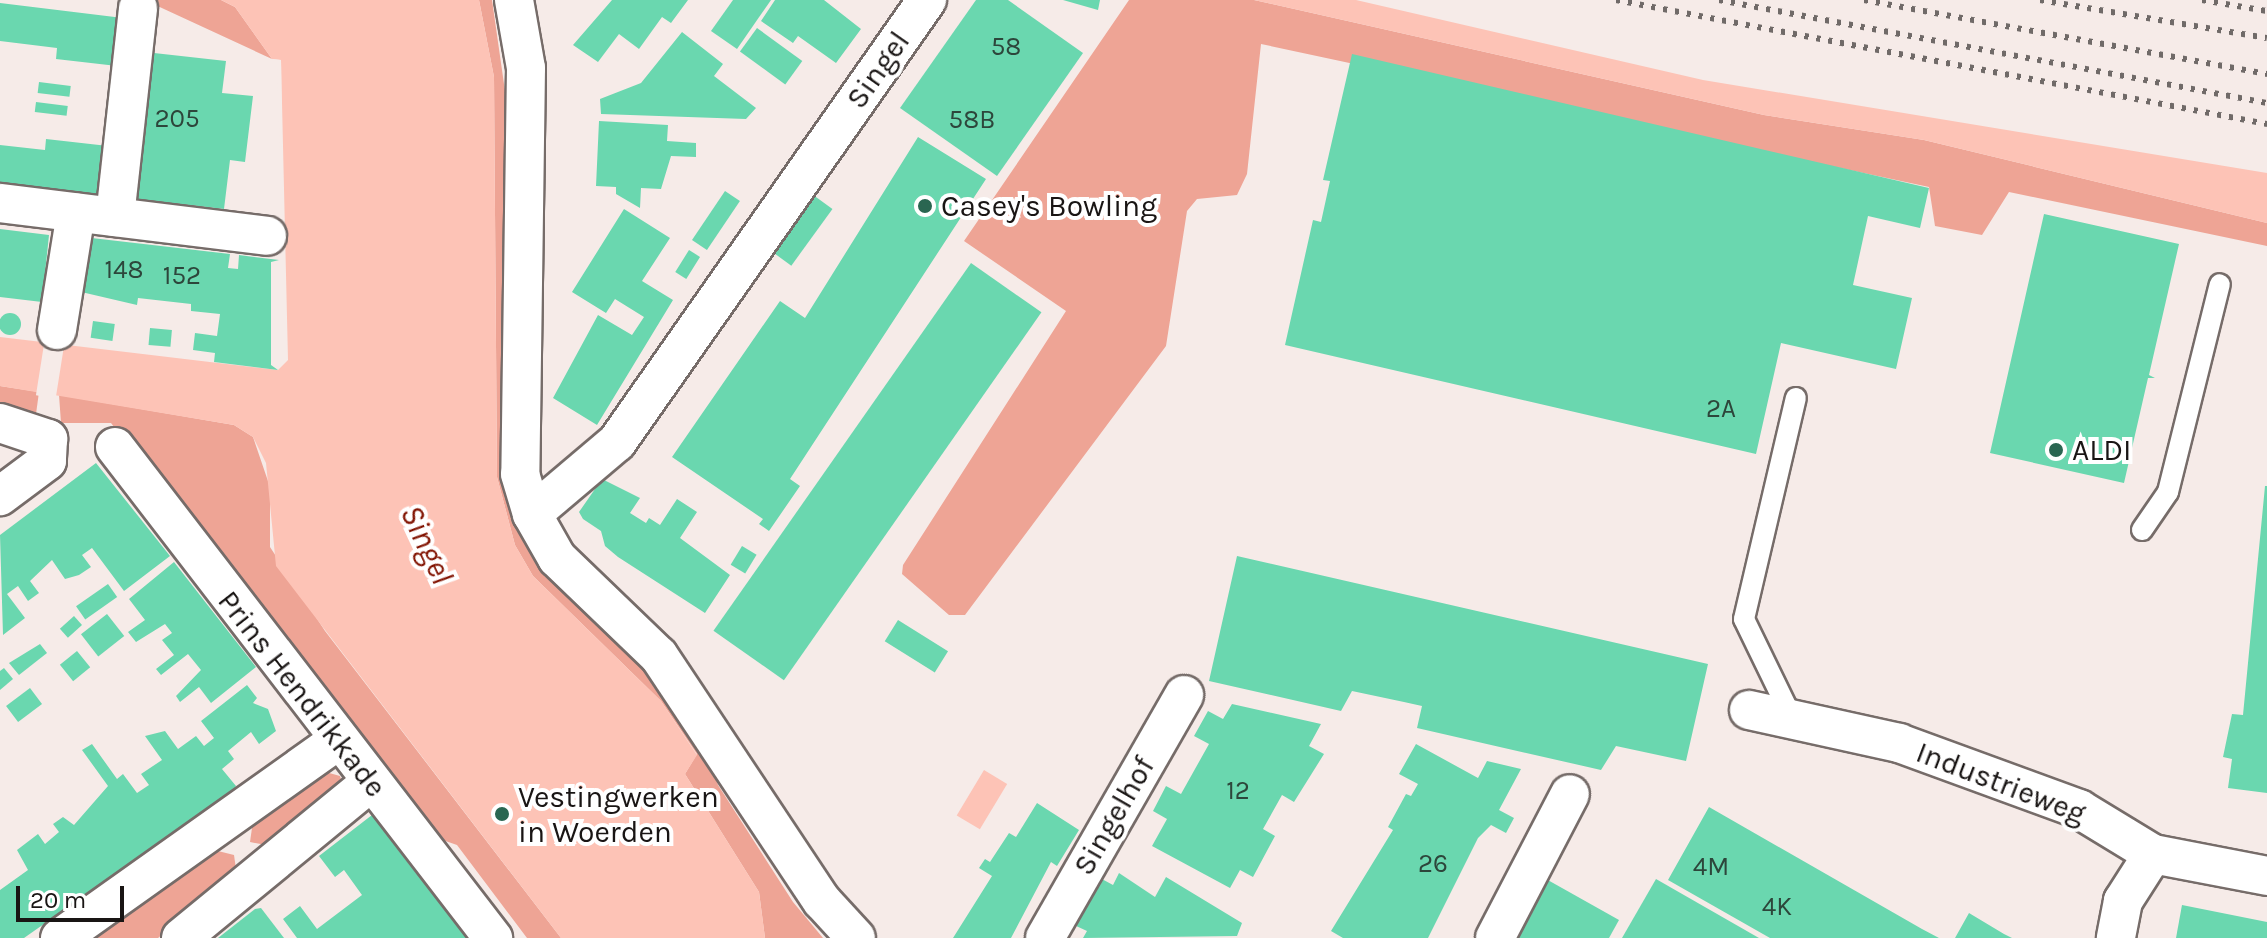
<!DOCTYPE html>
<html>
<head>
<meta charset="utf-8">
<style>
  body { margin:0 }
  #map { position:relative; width:2267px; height:938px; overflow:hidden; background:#f6ebe8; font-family:Karla,sans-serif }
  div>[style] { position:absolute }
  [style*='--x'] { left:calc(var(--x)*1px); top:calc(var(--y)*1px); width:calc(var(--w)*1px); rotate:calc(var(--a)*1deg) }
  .green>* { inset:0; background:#eea495 }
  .water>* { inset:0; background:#fdc3b6; transform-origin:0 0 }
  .pier>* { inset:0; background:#f6ebe8; transform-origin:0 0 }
  .building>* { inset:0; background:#6ad7af; transform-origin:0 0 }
  .round { border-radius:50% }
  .roads { filter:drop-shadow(2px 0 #766c69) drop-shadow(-2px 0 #766c69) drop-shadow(0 2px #766c69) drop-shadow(0 -2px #766c69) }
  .lane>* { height:20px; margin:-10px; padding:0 10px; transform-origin:10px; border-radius:10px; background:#fff }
  .street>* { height:38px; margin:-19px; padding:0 19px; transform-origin:19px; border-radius:19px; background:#fff }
  .rail>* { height:6px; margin-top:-3px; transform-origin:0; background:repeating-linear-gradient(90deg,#706a68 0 4px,transparent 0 12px) }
  .dots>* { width:22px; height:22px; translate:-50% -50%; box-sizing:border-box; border:4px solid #fff; border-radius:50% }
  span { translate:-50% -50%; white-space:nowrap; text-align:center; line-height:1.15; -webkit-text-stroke:8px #fff; paint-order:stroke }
  .number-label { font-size:26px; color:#2d463b }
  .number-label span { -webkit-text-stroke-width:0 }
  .street-label { font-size:30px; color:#191514 }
  .poi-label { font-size:30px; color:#191514 }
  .left { translate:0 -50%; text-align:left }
  .water-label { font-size:32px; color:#811200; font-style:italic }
  .scale { position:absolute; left:16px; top:886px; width:108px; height:36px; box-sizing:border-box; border:4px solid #191514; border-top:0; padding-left:10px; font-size:24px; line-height:28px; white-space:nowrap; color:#191514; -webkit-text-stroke:6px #fff; paint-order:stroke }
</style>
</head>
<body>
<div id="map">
  <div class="green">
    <div style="clip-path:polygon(125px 0,221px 0,235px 7px,272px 59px,151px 3px)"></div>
    <div style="clip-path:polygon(479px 0,492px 0,505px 91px,513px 90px,510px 475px,633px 653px,708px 747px,718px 785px,793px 902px,823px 938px,765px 938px,759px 892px,685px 774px,697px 754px,661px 701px,533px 576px,515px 545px,497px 477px,494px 77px)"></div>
    <div style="clip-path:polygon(1129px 0,1254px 0,1764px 115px,1924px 140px,2267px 223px,2267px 246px,2009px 192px,1982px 235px,1935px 226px,1929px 187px,1261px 44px,1247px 174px,1237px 195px,1197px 199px,1187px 211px,1166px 346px,965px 615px,949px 615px,902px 574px,903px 565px,1066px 311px,964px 241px)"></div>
    <div style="clip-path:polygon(0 386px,39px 392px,36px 414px,23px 418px,0 403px)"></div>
    <div style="clip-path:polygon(59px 395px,234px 425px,253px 437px,270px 487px,270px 547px,325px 631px,561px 938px,527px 938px,457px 845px,434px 837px,111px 423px,61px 423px)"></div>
    <div style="clip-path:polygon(322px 771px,340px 776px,343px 786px,271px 846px,250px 842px,253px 821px)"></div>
    <div style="clip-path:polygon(214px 850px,234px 855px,237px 876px,158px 938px,90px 938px)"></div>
  </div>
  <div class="water">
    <div style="clip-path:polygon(221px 0,479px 0,494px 77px,497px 477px,515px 545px,533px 576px,661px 701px,697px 755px,685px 774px,759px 892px,765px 938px,561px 938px,276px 566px,266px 463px,253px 437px,234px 425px,0 386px,0 337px,278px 370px,288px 360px,281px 60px,272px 59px,235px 7px)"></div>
    <div style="clip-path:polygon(1254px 0,1356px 0,1703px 80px,2267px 173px,2267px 223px,1924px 140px,1764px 115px)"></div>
    <div style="left:984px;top:770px;width:27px;height:53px;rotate:31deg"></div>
  </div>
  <div class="pier">
    <div style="clip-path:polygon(272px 59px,281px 60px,283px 241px,277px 64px)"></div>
    <div style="left:45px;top:338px;width:20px;height:58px;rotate:9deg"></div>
  </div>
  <div class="building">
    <div style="clip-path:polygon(612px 0,688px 0,671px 23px,662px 17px,639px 49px,619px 34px,598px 62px,573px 45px)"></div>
    <div style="clip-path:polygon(733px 0,771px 0,737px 49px,711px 31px)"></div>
    <div style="clip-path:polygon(775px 0,824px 0,861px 29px,836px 63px,798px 36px,793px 43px,761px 21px)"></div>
    <div style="clip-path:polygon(976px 0,1008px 0,1083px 53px,997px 176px,900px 108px)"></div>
    <div style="clip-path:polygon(1063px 0,1100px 0,1098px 10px)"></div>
    <div style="clip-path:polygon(0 3px,123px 18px,117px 66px,56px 59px,57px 48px,0 41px)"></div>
    <div style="left:757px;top:28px;width:56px;height:29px;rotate:36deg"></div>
    <div style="clip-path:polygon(682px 32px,723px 64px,714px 76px,756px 108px,746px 119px,601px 114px,600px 99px,641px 83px)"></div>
    <div style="clip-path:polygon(145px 52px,226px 61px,222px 93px,253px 96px,245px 162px,230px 160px,224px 209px,128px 198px)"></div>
    <div style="clip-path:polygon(1352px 54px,1929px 188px,1920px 228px,1868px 216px,1853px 285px,1912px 298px,1896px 369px,1781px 343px,1756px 454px,1285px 345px,1313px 220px,1321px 222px,1330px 181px,1323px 180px)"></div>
    <div style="left:39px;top:82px;width:32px;height:11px;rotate:7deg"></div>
    <div style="left:36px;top:102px;width:32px;height:10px;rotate:7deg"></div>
    <div style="clip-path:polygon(599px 121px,668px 125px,667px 141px,696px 143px,696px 157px,671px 156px,661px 189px,641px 188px,640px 208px,616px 194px,616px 187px,596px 186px)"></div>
    <div style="clip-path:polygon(918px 137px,986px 179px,790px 479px,800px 486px,769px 531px,759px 524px,763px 519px,672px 457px,780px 301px,805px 318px)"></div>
    <div style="clip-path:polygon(46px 139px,108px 146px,102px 195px,0 183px,0 145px,45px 150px)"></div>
    <div style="left:725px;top:191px;width:18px;height:59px;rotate:34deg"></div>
    <div style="left:809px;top:192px;width:29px;height:70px;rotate:36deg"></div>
    <div style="clip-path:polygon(624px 209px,670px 238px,642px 281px,673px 300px,597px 425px,553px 398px,598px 315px,632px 335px,644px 317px,615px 299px,606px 313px,572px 292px)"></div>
    <div style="clip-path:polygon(2044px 214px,2179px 244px,2149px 375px,2155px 378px,2148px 378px,2124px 483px,1990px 453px)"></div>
    <div style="clip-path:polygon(0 229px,49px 235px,42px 302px,0 297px)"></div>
    <div style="clip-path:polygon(83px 237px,230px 254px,228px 268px,238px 269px,239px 255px,279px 260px,271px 262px,271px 365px,278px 370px,214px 362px,215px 353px,193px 350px,195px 333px,217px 336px,220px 314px,191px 311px,191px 304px,138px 298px,137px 305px,77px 291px)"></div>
    <div style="left:689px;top:250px;width:13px;height:26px;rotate:32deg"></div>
    <div style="left:971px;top:263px;width:86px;height:449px;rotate:35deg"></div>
    <div class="round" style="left:-1px;top:313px;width:22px;height:22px"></div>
    <div style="left:93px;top:321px;width:22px;height:17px;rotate:8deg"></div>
    <div style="left:150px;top:328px;width:22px;height:17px;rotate:5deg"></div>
    <div style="clip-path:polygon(96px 463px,170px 556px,124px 591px,92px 548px,82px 555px,91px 567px,79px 575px,65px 579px,52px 560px,30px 581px,39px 593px,28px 601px,18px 586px,7px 594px,25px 618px,3px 635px,0 535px)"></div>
    <div style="clip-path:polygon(602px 479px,640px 498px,630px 513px,646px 523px,649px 518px,660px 525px,677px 499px,697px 512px,680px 538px,730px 575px,705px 613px,618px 557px,605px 546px,601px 531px,583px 519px,579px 512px)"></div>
    <div style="clip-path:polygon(2265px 486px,2267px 486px,2267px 793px,2228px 788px,2232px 759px,2223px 757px,2232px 714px,2243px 715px)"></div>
    <div style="left:742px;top:546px;width:17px;height:22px;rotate:31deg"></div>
    <div style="clip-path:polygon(1237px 556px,1708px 664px,1686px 761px,1616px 746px,1601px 770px,1417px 728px,1422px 706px,1404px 702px,1352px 691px,1341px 711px,1209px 681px)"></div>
    <div style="clip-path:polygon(174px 562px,256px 667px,211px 703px,199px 687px,180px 702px,176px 696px,201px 670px,188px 654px,161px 675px,156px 669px,174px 655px,162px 640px,172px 633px,165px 624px,136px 642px,128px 632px,145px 620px,129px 599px)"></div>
    <div style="left:108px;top:584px;width:16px;height:39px;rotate:55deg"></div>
    <div style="left:107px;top:614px;width:28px;height:33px;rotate:52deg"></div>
    <div style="left:74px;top:616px;width:12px;height:19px;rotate:48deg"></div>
    <div style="left:898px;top:620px;width:59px;height:25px;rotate:32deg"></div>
    <div style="clip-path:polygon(40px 644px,47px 653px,19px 675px,9px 663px)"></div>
    <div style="left:77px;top:651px;width:21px;height:22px;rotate:51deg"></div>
    <div style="clip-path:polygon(4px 668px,13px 679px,0 690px,0 671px)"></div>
    <div style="clip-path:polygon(247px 685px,257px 698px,253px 703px,268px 709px,276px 731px,259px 744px,251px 732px,228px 751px,234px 759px,222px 769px,236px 786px,232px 792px,24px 938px,0 938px,0 890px,28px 870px,17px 850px,38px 834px,45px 844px,59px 832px,53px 824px,63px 817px,74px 825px,108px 786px,82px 750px,92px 744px,117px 779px,123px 774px,137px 793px,149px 785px,141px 774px,162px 760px,145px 736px,165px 731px,178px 749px,196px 736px,204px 746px,214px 738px,201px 721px)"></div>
    <div style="left:30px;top:688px;width:20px;height:30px;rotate:53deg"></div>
    <div style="clip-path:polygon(1232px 704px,1321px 724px,1309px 746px,1324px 754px,1294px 802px,1282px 795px,1263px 829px,1275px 836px,1253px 877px,1240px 870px,1230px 888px,1152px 846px,1167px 819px,1153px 811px,1166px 786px,1181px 794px,1209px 744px,1194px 736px,1208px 711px,1223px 719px)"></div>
    <div style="clip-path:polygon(1416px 744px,1478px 778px,1487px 761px,1521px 769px,1499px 810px,1514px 818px,1506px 833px,1491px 825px,1478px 838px,1428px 938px,1343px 938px,1331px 931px,1393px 830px,1388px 827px,1406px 794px,1411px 796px,1418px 784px,1399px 774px)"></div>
    <div style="clip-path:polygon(1037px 803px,1079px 830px,1057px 866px,1051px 862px,1011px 938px,953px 938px,992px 876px,979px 868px,985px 859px,990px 862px,1009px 833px,1016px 837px)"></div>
    <div style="clip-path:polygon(1709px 807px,1922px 929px,1939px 938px,1770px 938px,1668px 880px)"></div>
    <div style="clip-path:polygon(372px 815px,406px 860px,467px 938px,297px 938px,283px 919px,300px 906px,317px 929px,362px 895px,344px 870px,335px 877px,319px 856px)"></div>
    <div style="clip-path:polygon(1119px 873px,1155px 897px,1166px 877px,1242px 923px,1237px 936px,1083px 938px,1087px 931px,1074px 925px,1100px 878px,1113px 885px)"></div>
    <div style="clip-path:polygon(1546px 879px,1619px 920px,1609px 938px,1512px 938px)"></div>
    <div style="clip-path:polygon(1656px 879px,1759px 938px,1622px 938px)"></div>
    <div style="clip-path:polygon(2182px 905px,2267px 922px,2267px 938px,2176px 938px)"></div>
    <div style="clip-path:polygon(261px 908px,284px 938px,218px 938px,255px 909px)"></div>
    <div style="clip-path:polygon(1969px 913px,2004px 934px,2012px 938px,1955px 938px)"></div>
  </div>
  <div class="roads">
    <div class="lane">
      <div style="--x:2142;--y:530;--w:46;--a:-55.6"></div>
      <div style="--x:2168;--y:492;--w:214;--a:-76"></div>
      <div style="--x:1793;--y:720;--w:112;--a:-115.9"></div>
      <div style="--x:1744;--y:619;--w:227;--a:-76.8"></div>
    </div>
    <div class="street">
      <div style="--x:514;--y:0;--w:69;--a:80"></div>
      <div style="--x:526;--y:68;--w:406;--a:90.8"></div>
      <div style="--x:520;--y:474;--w:42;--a:73.3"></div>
      <div style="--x:532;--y:514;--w:51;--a:60.4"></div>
      <div style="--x:557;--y:558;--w:141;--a:43.9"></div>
      <div style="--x:659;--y:656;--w:294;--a:56.4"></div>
      <div style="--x:822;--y:901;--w:50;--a:47.4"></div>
      <div style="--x:0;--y:203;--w:269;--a:7"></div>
      <div style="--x:115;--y:217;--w:210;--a:-83.7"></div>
      <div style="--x:57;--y:330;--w:119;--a:-80.8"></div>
      <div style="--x:0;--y:423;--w:51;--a:18.4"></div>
      <div style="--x:48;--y:439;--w:22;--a:93"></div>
      <div style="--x:47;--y:461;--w:59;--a:143.3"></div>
      <div style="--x:115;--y:447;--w:620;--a:52.41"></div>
      <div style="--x:532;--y:514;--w:111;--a:-40.3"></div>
      <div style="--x:617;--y:442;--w:540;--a:-54.96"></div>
      <div style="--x:1749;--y:710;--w:154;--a:12.4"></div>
      <div style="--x:1899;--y:743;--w:192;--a:20.1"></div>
      <div style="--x:2079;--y:809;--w:87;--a:31.3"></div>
      <div style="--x:2153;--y:854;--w:56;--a:122.6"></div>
      <div style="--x:2123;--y:901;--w:38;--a:101"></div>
      <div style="--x:2153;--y:854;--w:116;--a:10.9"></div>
      <div style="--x:60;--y:938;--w:340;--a:-35.4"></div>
      <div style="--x:181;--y:938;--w:244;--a:-39.4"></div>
      <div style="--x:1045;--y:938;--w:280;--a:-60.2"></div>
      <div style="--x:1495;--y:938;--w:162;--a:-62.5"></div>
    </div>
  </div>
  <div class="rail">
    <div style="--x:1616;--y:0;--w:663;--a:10.78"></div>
    <div style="--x:1719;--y:0;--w:558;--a:10.64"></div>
    <div style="--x:1864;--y:0;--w:410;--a:10.4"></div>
    <div style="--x:2040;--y:0;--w:230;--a:9.5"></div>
    <div style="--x:2202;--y:0;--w:66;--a:9.6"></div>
  </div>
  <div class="dots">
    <div style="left:925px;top:206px;background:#2a6651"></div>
    <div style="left:2056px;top:450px;background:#2a6651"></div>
    <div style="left:502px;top:814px;background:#2a6651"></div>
  </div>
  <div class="number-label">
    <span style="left:1006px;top:47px">58</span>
    <span style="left:177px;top:119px">205</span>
    <span style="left:972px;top:120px">58B</span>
    <span style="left:124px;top:270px">148</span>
    <span style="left:182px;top:276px">152</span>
    <span style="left:1721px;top:409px">2A</span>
    <span style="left:1238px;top:791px">12</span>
    <span style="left:1433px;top:864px">26</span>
    <span style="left:1711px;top:867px">4M</span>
    <span style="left:1777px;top:907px">4K</span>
  </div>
  <div class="street-label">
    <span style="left:878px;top:70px;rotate:-55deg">Singel</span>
    <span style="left:302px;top:694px;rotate:52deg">Prins Hendrikkade</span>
    <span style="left:2001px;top:783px;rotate:21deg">Industrieweg</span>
    <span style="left:1114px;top:816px;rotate:-60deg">Singelhof</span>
  </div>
  <div class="poi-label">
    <span class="left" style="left:941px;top:206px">Casey's Bowling</span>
    <span class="left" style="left:2072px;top:450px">ALDI</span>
    <span class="left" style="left:518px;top:814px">Vestingwerken<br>in Woerden</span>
  </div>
  <div class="water-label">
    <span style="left:426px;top:545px;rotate:65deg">Singel</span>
  </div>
  <div class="scale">20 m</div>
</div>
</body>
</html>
